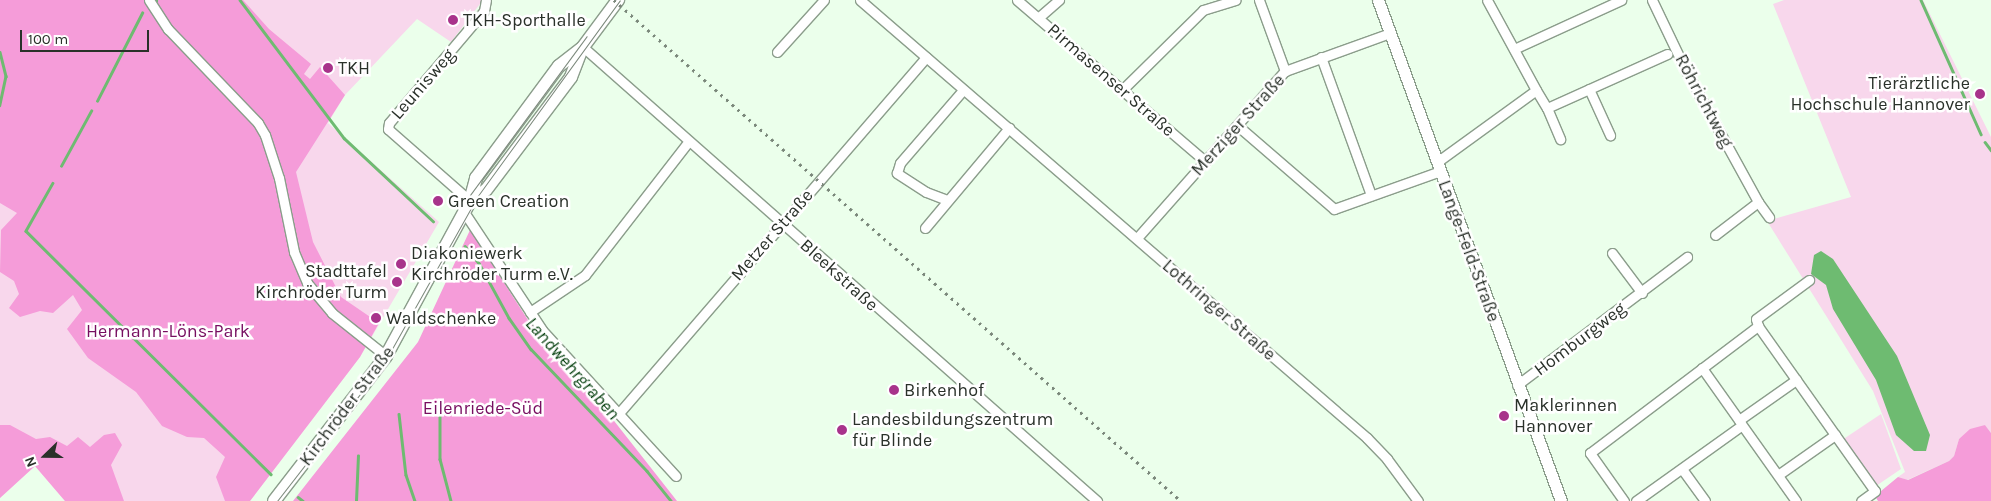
<!DOCTYPE html>
<html>
<head>
<meta charset="utf-8">
<style>
  body { margin:0 }
  #map { position:relative; width:1991px; height:501px; overflow:hidden; background:#ebffeb; font-family:Karla,sans-serif }
  div>[style] { position:absolute }
  [style*='--x'] { left:calc(var(--x)*1px); top:calc(var(--y)*1px); width:calc(var(--w)*1px); rotate:calc(var(--a)*1deg) }
  .green>* { inset:0; background:#f8d7ec }
  .forest>* { inset:0; background:#f59cd9 }
  .water>* { inset:0; background:#6ebb71 }
  .stream>* { height:2.5px; margin:-1.25px; padding:0 1.25px; transform-origin:1.25px; border-radius:1.25px; background:#6ebb71 }
  .roads { filter:drop-shadow(1px 0 #8b9d8b) drop-shadow(-1px 0 #8b9d8b) drop-shadow(0 1px #8b9d8b) drop-shadow(0 -1px #8b9d8b) }
  .minor>* { height:9px; margin:-4.5px; padding:0 4.5px; transform-origin:4.5px; border-radius:4.5px; background:#fff }
  .tertiary>* { height:11px; margin:-5.5px; padding:0 5.5px; transform-origin:5.5px; border-radius:5.5px; background:#fff }
  .secondary>* { height:12px; margin:-6px; padding:0 6px; transform-origin:6px; border-radius:6px; background:#fff }
  .tram>* { height:1px; margin:-0.5px; padding:0 0.5px; transform-origin:0.5px; border-radius:0.5px; background:#7b887b }
  .rail>* { height:2.5px; margin-top:-1.25px; transform-origin:0; background:repeating-linear-gradient(90deg,#7b887b 0 2.5px,transparent 0 7.5px) }
  .dots>* { width:14px; height:14px; translate:-50% -50%; box-sizing:border-box; border:2px solid #fff; border-radius:50% }
  span { translate:-50% -50%; white-space:nowrap; text-align:center; line-height:1.15; -webkit-text-stroke:5px #fff; paint-order:stroke }
  .poi-label { font-size:18px; color:#2a312a }
  .left { translate:0 -50%; text-align:left }
  .right { translate:-100% -50%; text-align:right }
  .street-label { font-size:18px; color:#2a312a }
  .park-label { font-size:18px; color:#770e60 }
  .water-label { font-size:19px; color:#053f0e; font-style:italic }
  .north { position:absolute; left:20px; top:431px; width:50px; height:50px; -webkit-text-stroke:4px #fff; paint-order:stroke; rotate:248deg; font-size:14px; font-weight:700; line-height:20px; text-align:center; color:#2a312a }
  .north::after { content:''; display:block; margin:auto; width:18px; height:22px; background:#2a312a; clip-path:polygon(50% 0,100% 100%,50% 72%,0 100%) }
  .scale { position:absolute; left:20px; top:30px; width:129px; height:22px; box-sizing:border-box; border:2px solid #2a312a; border-top:0; padding-left:6px; font-size:15px; line-height:18px; white-space:nowrap; color:#2a312a; -webkit-text-stroke:4px #fff; paint-order:stroke }
</style>
</head>
<body>
<div id="map">
  <div class="green">
    <div style="clip-path:polygon(0 0,483px 0,451px 42px,417px 19px,345px 95px,328px 123px,439px 222px,360px 357px,250px 501px,65px 501px,35px 466px,0 498px)"></div>
    <div style="clip-path:polygon(1784px 0,1923px 0,1991px 137px,1991px 433px,1985px 425px,1959px 439px,1954px 456px,1949px 461px,1907px 480px,1898px 477px,1905px 472px,1873px 391px,1767px 221px,1851px 197px,1773px 4px)"></div>
    <div style="clip-path:polygon(1881px 414px,1901px 469px,1876px 486px,1842px 440px)"></div>
  </div>
  <div class="forest">
    <div style="clip-path:polygon(0 0,243px 0,269px 29px,311px 64px,304px 74px,310px 79px,320px 67px,345px 95px,296px 172px,313px 242px,341px 297px,379px 323px,360px 357px,250px 501px,225px 501px,216px 477px,225px 457px,204px 438px,187px 437px,162px 426px,136px 392px,88px 358px,67px 329px,82px 310px,73px 295px,53px 313px,40px 311px,20px 317px,9px 308px,19px 294px,14px 281px,0 272px,1px 230px,17px 213px,0 203px)"></div>
    <div style="clip-path:polygon(470px 230px,528px 320px,611px 417px,677px 501px,293px 501px,418px 342px)"></div>
    <div style="clip-path:polygon(0 425px,10px 425px,36px 439px,50px 437px,67px 446px,78px 437px,90px 447px,104px 435px,115px 433px,122px 445px,111px 465px,124px 501px,65px 501px,35px 466px,0 498px)"></div>
    <div style="clip-path:polygon(1985px 425px,1991px 433px,1991px 501px,1878px 501px,1875px 496px,1898px 477px,1908px 480px,1949px 461px,1954px 456px,1959px 439px,1970px 429px)"></div>
  </div>
  <div class="water">
    <div style="clip-path:polygon(1821px 251px,1833px 259px,1897px 356px,1930px 435px,1926px 451px,1914px 451px,1896px 435px,1876px 380px,1833px 309px,1826px 285px,1811px 274px,1814px 255px)"></div>
  </div>
  <div class="stream">
    <div style="--x:240;--y:0;--w:173;--a:53"></div>
    <div style="--x:344;--y:138;--w:122;--a:43"></div>
    <div style="--x:1921;--y:0;--w:147;--a:65.9"></div>
    <div style="--x:156;--y:1;--w:1;--a:-90"></div>
    <div style="--x:0;--y:52;--w:25;--a:76"></div>
    <div style="--x:6;--y:76;--w:30;--a:102"></div>
    <div style="--x:97;--y:101;--w:99;--a:-62.9"></div>
    <div style="--x:1985;--y:142;--w:10;--a:53"></div>
    <div style="--x:61;--y:166;--w:63;--a:-61.4"></div>
    <div style="--x:53;--y:183;--w:55;--a:119.4"></div>
    <div style="--x:26;--y:231;--w:345;--a:44.8"></div>
    <div style="--x:465;--y:246;--w:22;--a:51"></div>
    <div style="--x:479;--y:263;--w:63;--a:61.4"></div>
    <div style="--x:509;--y:318;--w:38;--a:55"></div>
    <div style="--x:531;--y:349;--w:168;--a:46.4"></div>
    <div style="--x:647;--y:471;--w:38;--a:51"></div>
    <div style="--x:399;--y:414;--w:61;--a:83.5"></div>
    <div style="--x:406;--y:475;--w:28;--a:71"></div>
    <div style="--x:440;--y:415;--w:44;--a:90"></div>
    <div style="--x:440;--y:459;--w:43;--a:75.3"></div>
    <div style="--x:298;--y:497;--w:6;--a:39"></div>
    <div style="--x:356;--y:501;--w:45;--a:-87.5"></div>
  </div>
  <div class="roads">
    <div class="minor">
      <div style="--x:149;--y:0;--w:35;--a:57"></div>
      <div style="--x:168;--y:29;--w:130;--a:46.2"></div>
      <div style="--x:258;--y:123;--w:14;--a:60"></div>
      <div style="--x:265;--y:135;--w:45;--a:72"></div>
      <div style="--x:279;--y:178;--w:76;--a:78.5"></div>
      <div style="--x:294;--y:252;--w:34;--a:67"></div>
      <div style="--x:307;--y:283;--w:39;--a:50"></div>
      <div style="--x:332;--y:313;--w:69;--a:38.5"></div>
      <div style="--x:860;--y:0;--w:670;--a:40.82"></div>
      <div style="--x:1367;--y:438;--w:29;--a:46"></div>
      <div style="--x:1387;--y:459;--w:52;--a:53.6"></div>
      <div style="--x:1017;--y:0;--w:248;--a:40.6"></div>
      <div style="--x:1259;--y:0;--w:76;--a:69.9"></div>
      <div style="--x:1652;--y:0;--w:76;--a:64.4"></div>
      <div style="--x:1685;--y:69;--w:152;--a:61.2"></div>
      <div style="--x:1758;--y:202;--w:54;--a:142.5"></div>
      <div style="--x:1038;--y:18;--w:28;--a:-41"></div>
      <div style="--x:583;--y:47;--w:686;--a:41.45"></div>
      <div style="--x:1514;--y:49;--w:118;--a:-24.6"></div>
      <div style="--x:777;--y:52;--w:70;--a:-47.9"></div>
      <div style="--x:1321;--y:57;--w:147;--a:70.1"></div>
      <div style="--x:1123;--y:89;--w:112;--a:-44.6"></div>
      <div style="--x:1203;--y:10;--w:34;--a:-17"></div>
      <div style="--x:1589;--y:89;--w:51;--a:65.5"></div>
      <div style="--x:1536;--y:90;--w:21;--a:59"></div>
      <div style="--x:1547;--y:108;--w:132;--a:-24.2"></div>
      <div style="--x:1547;--y:108;--w:34;--a:67"></div>
      <div style="--x:1238;--y:126;--w:127;--a:40.8"></div>
      <div style="--x:1334;--y:209;--w:113;--a:-19.7"></div>
      <div style="--x:1437;--y:162;--w:122;--a:-36"></div>
      <div style="--x:1536;--y:90;--w:102;--a:-118.6"></div>
      <div style="--x:947;--y:200;--w:22;--a:-159"></div>
      <div style="--x:926;--y:192;--w:35;--a:-147"></div>
      <div style="--x:897;--y:173;--w:10;--a:-73"></div>
      <div style="--x:900;--y:163;--w:96;--a:-49.2"></div>
      <div style="--x:470;--y:201;--w:109;--a:-138.7"></div>
      <div style="--x:388;--y:129;--w:6;--a:-81"></div>
      <div style="--x:389;--y:123;--w:147;--a:-49.7"></div>
      <div style="--x:484;--y:11;--w:11;--a:-80"></div>
      <div style="--x:1758;--y:202;--w:19;--a:54"></div>
      <div style="--x:464;--y:212;--w:141;--a:56.5"></div>
      <div style="--x:542;--y:330;--w:198;--a:47.5"></div>
      <div style="--x:925;--y:228;--w:131;--a:-50"></div>
      <div style="--x:1137;--y:238;--w:223;--a:-48.5"></div>
      <div style="--x:1285;--y:71;--w:112;--a:-19.9"></div>
      <div style="--x:1612;--y:253;--w:50;--a:53.1"></div>
      <div style="--x:530;--y:312;--w:66;--a:-33.9"></div>
      <div style="--x:585;--y:275;--w:168;--a:-52.2"></div>
      <div style="--x:1758;--y:326;--w:202;--a:54.7"></div>
      <div style="--x:1875;--y:491;--w:17;--a:144"></div>
      <div style="--x:1702;--y:368;--w:67;--a:54.7"></div>
      <div style="--x:1517;--y:385;--w:213;--a:-37"></div>
      <div style="--x:619;--y:413;--w:470;--a:-49.2"></div>
      <div style="--x:1739;--y:420;--w:70;--a:-35.1"></div>
      <div style="--x:1682;--y:469;--w:39;--a:54"></div>
      <div style="--x:1778;--y:475;--w:70;--a:-35.1"></div>
      <div style="--x:1624;--y:501;--w:59;--a:-125.3"></div>
      <div style="--x:1590;--y:453;--w:211;--a:-37.1"></div>
      <div style="--x:1758;--y:326;--w:7;--a:-106"></div>
      <div style="--x:1756;--y:319;--w:66;--a:-36.3"></div>
      <div style="--x:1636;--y:501;--w:130;--a:-35.6"></div>
      <div style="--x:1742;--y:425;--w:93;--a:54.6"></div>
    </div>
    <div class="tertiary">
      <div style="--x:1378;--y:0;--w:533;--a:69.93"></div>
    </div>
    <div class="secondary">
      <div style="--x:470;--y:201;--w:19;--a:-35"></div>
      <div style="--x:486;--y:190;--w:141;--a:-53"></div>
      <div style="--x:571;--y:77;--w:30;--a:-69"></div>
      <div style="--x:274;--y:501;--w:183;--a:-52.3"></div>
      <div style="--x:386;--y:356;--w:176;--a:-61.5"></div>
      <div style="--x:470;--y:201;--w:24;--a:-75"></div>
      <div style="--x:476;--y:178;--w:139;--a:-53.5"></div>
      <div style="--x:559;--y:66;--w:31;--a:-38"></div>
      <div style="--x:583;--y:47;--w:59;--a:-53.3"></div>
    </div>
  </div>
  <div class="tram">
    <div style="--x:470;--y:195;--w:197;--a:-53.7"></div>
    <div style="--x:277;--y:501;--w:175;--a:-52.2"></div>
    <div style="--x:384;--y:363;--w:190;--a:-60.7"></div>
    <div style="--x:477;--y:197;--w:243;--a:-54"></div>
  </div>
  <div class="rail">
    <div style="--x:614;--y:0;--w:757;--a:41.46"></div>
  </div>
  <div class="dots">
    <div style="left:453px;top:20px;background:#a8338b"></div>
    <div style="left:328px;top:68px;background:#a8338b"></div>
    <div style="left:1980px;top:94px;background:#a8338b"></div>
    <div style="left:438px;top:201px;background:#a8338b"></div>
    <div style="left:401px;top:264px;background:#a8338b"></div>
    <div style="left:397px;top:282px;background:#a8338b"></div>
    <div style="left:376px;top:318px;background:#a8338b"></div>
    <div style="left:894px;top:390px;background:#a8338b"></div>
    <div style="left:1504px;top:416px;background:#a8338b"></div>
    <div style="left:842px;top:430px;background:#a8338b"></div>
  </div>
  <div class="poi-label">
    <span class="left" style="left:463px;top:20px">TKH-Sporthalle</span>
    <span class="left" style="left:338px;top:68px">TKH</span>
    <span class="right" style="left:1970px;top:94px">Tierärztliche<br>Hochschule Hannover</span>
    <span class="left" style="left:448px;top:201px">Green Creation</span>
    <span class="left" style="left:411px;top:264px">Diakoniewerk<br>Kirchröder Turm e.V.</span>
    <span class="right" style="left:387px;top:282px">Stadttafel<br>Kirchröder Turm</span>
    <span class="left" style="left:386px;top:318px">Waldschenke</span>
    <span class="left" style="left:904px;top:390px">Birkenhof</span>
    <span class="left" style="left:1514px;top:416px">Maklerinnen<br>Hannover</span>
    <span class="left" style="left:852px;top:430px">Landesbildungszentrum<br>für Blinde</span>
  </div>
  <div class="street-label">
    <span style="left:1111px;top:80px;rotate:41deg">Pirmasenser Straße</span>
    <span style="left:423px;top:84px;rotate:-49deg">Leunisweg</span>
    <span style="left:1704px;top:101px;rotate:62deg">Röhrichtweg</span>
    <span style="left:1238px;top:125px;rotate:-48deg">Merziger Straße</span>
    <span style="left:772px;top:235px;rotate:-49deg">Metzer Straße</span>
    <span style="left:1469px;top:251px;rotate:70deg">Lange-Feld-Straße</span>
    <span style="left:839px;top:275px;rotate:42deg">Bleekstraße</span>
    <span style="left:1219px;top:310px;rotate:41deg">Lothringer Straße</span>
    <span style="left:1580px;top:339px;rotate:-37deg">Homburgweg</span>
    <span style="left:347px;top:406px;rotate:-53deg">Kirchröder Straße</span>
  </div>
  <div class="park-label">
    <span style="left:168px;top:331px">Hermann-Löns-Park</span>
    <span style="left:483px;top:408px">Eilenriede-Süd</span>
  </div>
  <div class="water-label">
    <span style="left:572px;top:369px;rotate:48deg">Landwehrgraben</span>
  </div>
  <div class="north">N</div>
  <div class="scale">100 m</div>
</div>
</body>
</html>
